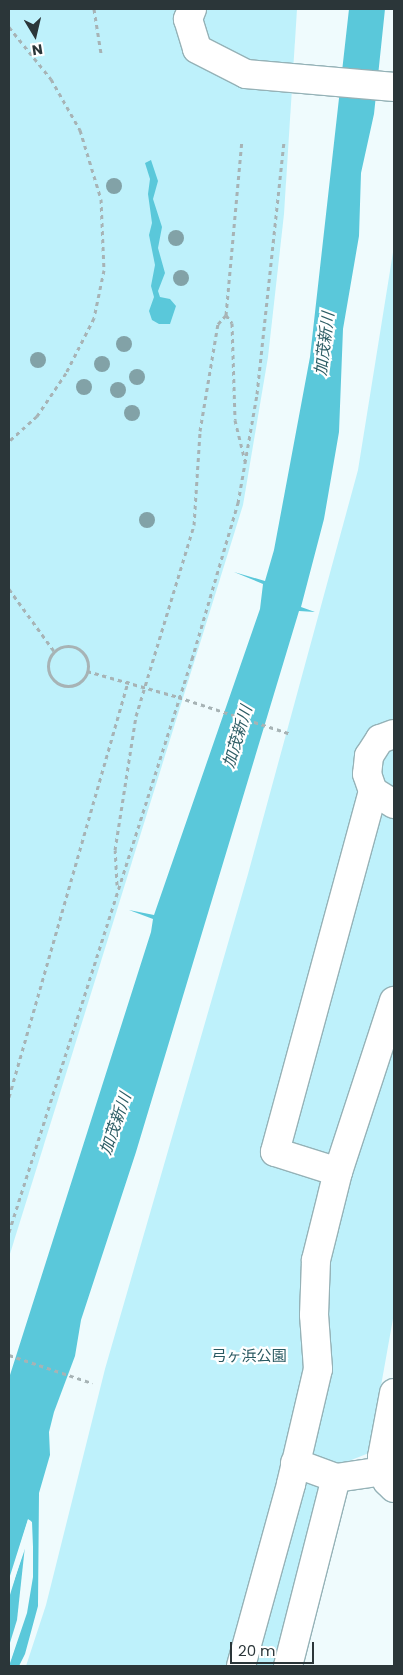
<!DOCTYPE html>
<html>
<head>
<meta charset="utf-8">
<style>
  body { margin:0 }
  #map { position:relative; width:403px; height:1675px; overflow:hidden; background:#effbfd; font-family:Poppins,"Noto Sans JP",sans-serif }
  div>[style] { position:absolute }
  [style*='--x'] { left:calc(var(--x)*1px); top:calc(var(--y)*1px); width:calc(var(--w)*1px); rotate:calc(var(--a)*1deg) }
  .green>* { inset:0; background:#bef1fb }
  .water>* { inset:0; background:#5ac8da }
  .pier>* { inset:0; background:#effbfd }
  .path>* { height:3px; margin-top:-1.5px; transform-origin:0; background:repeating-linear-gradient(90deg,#a7b3b5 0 4px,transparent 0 8px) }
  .path>.ring { margin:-1.5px; padding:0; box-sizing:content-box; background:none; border:3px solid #a7b3b5; border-radius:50% }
  .roads { filter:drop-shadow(1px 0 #95b2b7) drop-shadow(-1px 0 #95b2b7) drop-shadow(0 1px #95b2b7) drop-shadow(0 -1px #95b2b7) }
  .minor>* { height:28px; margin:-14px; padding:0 14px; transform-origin:14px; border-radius:14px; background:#fff }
  .path-bridge>* { height:3px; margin-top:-1.5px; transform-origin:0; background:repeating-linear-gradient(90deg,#a7b3b5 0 4px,transparent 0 8px) }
  .trees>* { width:16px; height:16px; margin:-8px; border-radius:50%; background:#82a2a7 }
  span { translate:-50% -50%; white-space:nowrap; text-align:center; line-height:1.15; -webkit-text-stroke:4.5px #fff; paint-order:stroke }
  .park-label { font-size:15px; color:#295961 }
  .water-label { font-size:16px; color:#2d5d65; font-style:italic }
  .frame { position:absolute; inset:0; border:10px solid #2b3639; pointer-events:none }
  .north { position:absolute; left:10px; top:10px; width:50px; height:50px; -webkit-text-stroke:4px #fff; paint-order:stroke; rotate:171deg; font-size:14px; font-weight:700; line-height:20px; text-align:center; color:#2b3639 }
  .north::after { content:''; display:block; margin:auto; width:18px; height:22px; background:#2b3639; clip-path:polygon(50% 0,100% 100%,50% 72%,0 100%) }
  .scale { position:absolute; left:230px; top:1642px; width:84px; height:22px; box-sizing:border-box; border:2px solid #2b3639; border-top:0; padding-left:6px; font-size:15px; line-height:18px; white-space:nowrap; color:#2b3639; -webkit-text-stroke:4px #fff; paint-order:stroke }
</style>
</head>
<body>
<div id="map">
  <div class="green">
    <div style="clip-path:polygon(9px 9px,297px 9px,284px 214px,268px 357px,243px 505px,9px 1257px)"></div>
    <div style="clip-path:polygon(394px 246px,394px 1313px,369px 1453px,326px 1470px,278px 1666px,26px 1666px,46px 1605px,105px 1369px,248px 874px,358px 470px)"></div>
  </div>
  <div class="water">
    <div style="clip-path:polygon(349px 9px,385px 9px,374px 114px,361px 173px,359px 236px,343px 329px,339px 432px,324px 519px,301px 607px,315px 612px,299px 611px,136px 1152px,81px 1320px,75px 1356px,54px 1412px,49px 1432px,50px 1455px,39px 1493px,38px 1606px,25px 1654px,19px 1666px,9px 1666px,27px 1613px,33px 1577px,33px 1547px,32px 1522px,28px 1519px,9px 1579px,10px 1375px,151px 932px,153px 919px,129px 910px,154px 915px,260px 609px,263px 584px,234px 572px,265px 581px,274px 550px,310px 357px)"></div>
    <div style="clip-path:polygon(151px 160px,158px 181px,153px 199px,162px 227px,158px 248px,165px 273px,158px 291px,160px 297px,170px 299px,176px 306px,170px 324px,159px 324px,152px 320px,149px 311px,154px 297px,151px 286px,155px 265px,149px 235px,152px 223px,148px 194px,150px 179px,145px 163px)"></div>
    <div style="clip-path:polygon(25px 1546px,17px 1620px,9px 1646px,9px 1598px)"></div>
  </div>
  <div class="pier">
    <div style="clip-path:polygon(28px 1520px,31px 1521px,32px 1577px,26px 1613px,9px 1665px,31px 1576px,29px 1523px,9px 1582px)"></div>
    <div style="clip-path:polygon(27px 1544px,19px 1621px,13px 1642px,9px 1649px,18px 1620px,26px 1546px,9px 1595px,9px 1589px,23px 1545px)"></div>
  </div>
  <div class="path">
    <div style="--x:94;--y:9;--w:45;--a:81"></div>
    <div style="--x:9;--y:27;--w:67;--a:51.1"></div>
    <div style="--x:51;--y:79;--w:59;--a:60.4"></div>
    <div style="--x:80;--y:130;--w:72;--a:73.1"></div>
    <div style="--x:101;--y:199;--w:71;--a:87.6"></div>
    <div style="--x:104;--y:270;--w:49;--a:101.8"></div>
    <div style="--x:94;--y:318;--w:62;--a:117"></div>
    <div style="--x:66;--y:373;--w:52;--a:124"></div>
    <div style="--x:37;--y:416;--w:38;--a:138"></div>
    <div style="--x:226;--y:315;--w:10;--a:53"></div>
    <div style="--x:232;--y:323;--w:97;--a:88.2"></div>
    <div style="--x:235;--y:420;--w:42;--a:76.3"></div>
    <div style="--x:9;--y:589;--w:77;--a:54"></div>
    <div class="ring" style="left:48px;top:646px;width:37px;height:37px"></div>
    <div style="--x:87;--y:671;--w:95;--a:15.9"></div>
    <div style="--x:117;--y:885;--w:35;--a:-93"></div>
    <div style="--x:115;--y:850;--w:136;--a:-81.1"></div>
    <div style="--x:136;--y:716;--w:200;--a:-73.1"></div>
    <div style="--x:194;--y:525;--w:94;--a:-86.3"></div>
    <div style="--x:200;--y:431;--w:109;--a:-80.5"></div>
    <div style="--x:218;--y:324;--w:12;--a:-48"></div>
    <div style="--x:226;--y:315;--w:176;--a:-84.8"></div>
    <div style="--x:9;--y:1097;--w:433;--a:-74"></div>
    <div style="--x:9;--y:1232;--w:602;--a:-72.29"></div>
    <div style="--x:192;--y:659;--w:163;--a:-73.6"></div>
    <div style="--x:238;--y:503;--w:111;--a:-80.1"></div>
    <div style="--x:257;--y:394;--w:255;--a:-83.9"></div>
    <div style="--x:9;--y:1355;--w:88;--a:18.6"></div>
  </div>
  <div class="roads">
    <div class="minor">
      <div style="--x:192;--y:9;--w:11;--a:112"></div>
      <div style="--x:188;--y:19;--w:31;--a:73"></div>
      <div style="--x:197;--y:49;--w:55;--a:27"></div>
      <div style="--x:246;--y:74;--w:149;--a:5"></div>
      <div style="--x:394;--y:734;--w:15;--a:160"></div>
      <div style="--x:380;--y:739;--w:20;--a:123"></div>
      <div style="--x:369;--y:756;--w:18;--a:96"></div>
      <div style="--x:367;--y:774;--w:18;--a:71"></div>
      <div style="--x:373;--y:791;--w:25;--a:32"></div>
      <div style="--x:373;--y:791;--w:374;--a:105.2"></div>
      <div style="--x:275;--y:1152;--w:66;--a:17.6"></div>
      <div style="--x:338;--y:1172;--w:180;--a:-71.9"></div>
      <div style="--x:394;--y:1393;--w:65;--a:100.6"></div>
      <div style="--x:382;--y:1457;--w:25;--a:78"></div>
      <div style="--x:387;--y:1481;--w:10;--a:45"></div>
      <div style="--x:295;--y:1463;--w:44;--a:20.1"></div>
      <div style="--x:336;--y:1478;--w:49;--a:-8.3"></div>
      <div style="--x:241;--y:1666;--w:189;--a:-74.6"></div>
      <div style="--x:291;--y:1484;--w:118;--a:-76.8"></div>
      <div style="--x:318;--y:1369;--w:54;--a:-94.2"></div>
      <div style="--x:314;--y:1315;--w:55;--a:-87.9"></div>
      <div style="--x:316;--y:1260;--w:91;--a:-76"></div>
      <div style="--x:288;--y:1666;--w:194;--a:-75.7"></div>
    </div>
  </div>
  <div class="path-bridge">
    <div style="--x:178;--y:697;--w:119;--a:18.1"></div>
  </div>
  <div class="trees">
    <div style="left:114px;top:186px"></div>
    <div style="left:176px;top:238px"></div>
    <div style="left:181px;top:278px"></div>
    <div style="left:124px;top:344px"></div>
    <div style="left:38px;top:360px"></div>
    <div style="left:102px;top:364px"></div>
    <div style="left:137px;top:377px"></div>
    <div style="left:84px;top:387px"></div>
    <div style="left:118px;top:390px"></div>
    <div style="left:132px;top:413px"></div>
    <div style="left:147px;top:520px"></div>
  </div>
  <div class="park-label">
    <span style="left:249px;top:1356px">弓ヶ浜公園</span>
  </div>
  <div class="water-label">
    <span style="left:325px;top:344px;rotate:-83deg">加茂新川</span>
    <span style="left:238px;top:737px;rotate:-73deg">加茂新川</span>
    <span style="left:116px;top:1124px;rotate:-71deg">加茂新川</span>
  </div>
  <div class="frame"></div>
  <div class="north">N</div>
  <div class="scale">20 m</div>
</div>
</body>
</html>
